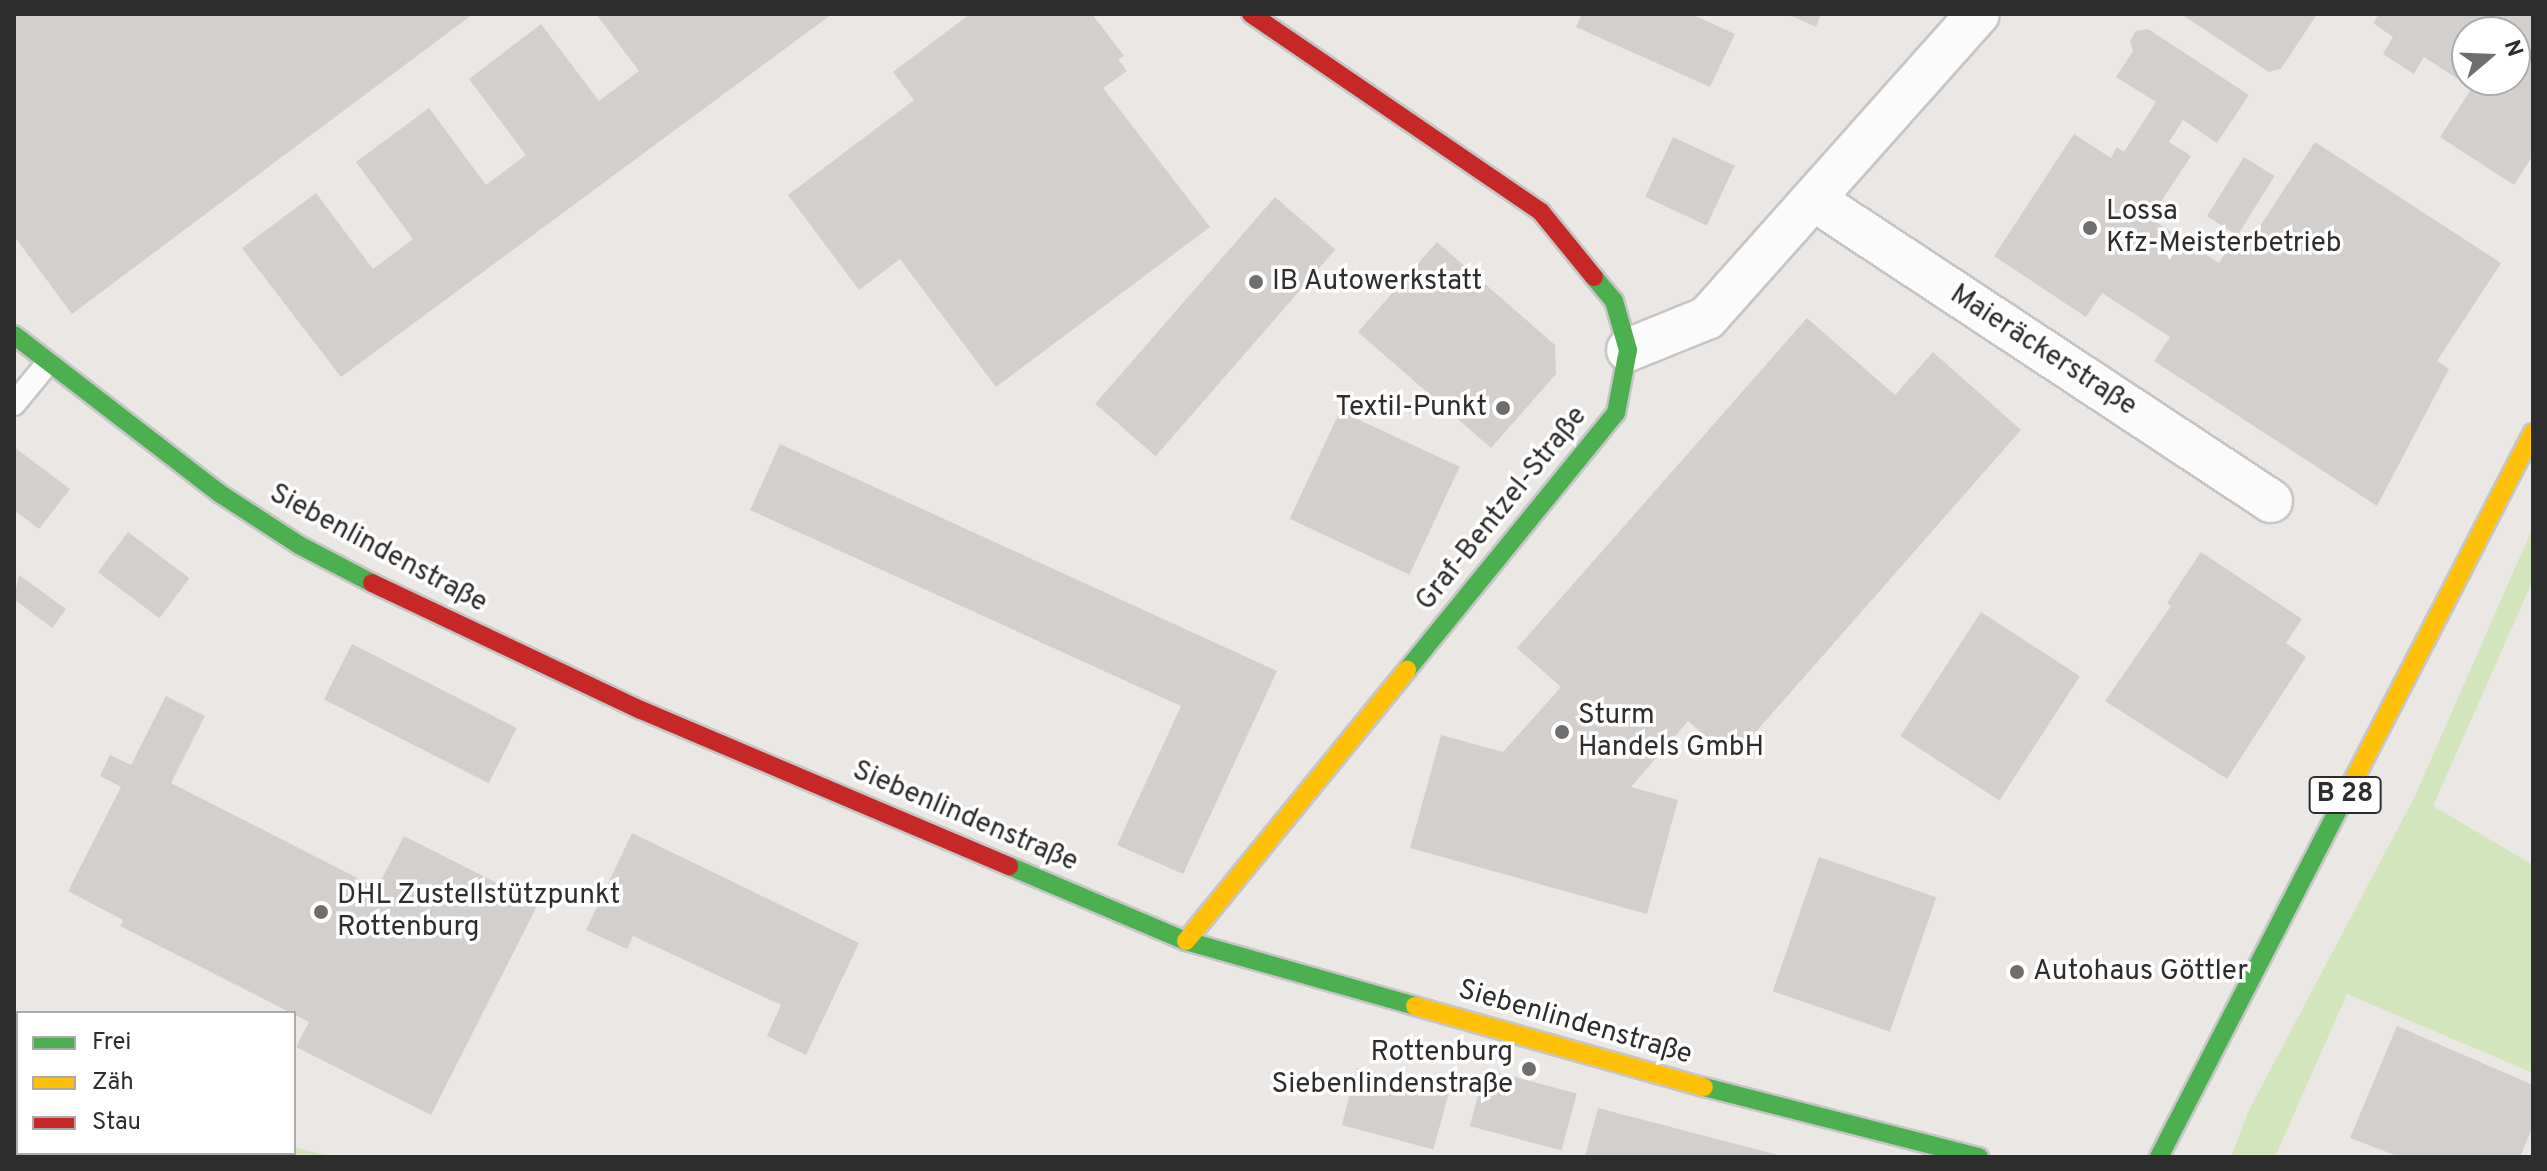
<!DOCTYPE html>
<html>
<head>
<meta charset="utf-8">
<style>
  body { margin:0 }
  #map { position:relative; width:2547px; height:1171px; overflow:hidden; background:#eae7e4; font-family:Overpass,sans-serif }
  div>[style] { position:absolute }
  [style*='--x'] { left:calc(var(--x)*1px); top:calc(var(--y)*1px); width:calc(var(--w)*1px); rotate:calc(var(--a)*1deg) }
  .green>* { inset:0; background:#d3e5bd }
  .building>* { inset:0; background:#d2cfcd; transform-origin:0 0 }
  .roads { filter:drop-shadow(2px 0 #c6c6c6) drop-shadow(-2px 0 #c6c6c6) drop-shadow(0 2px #c6c6c6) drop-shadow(0 -2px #c6c6c6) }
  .lane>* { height:22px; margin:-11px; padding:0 11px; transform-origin:11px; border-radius:11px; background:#fcfbfb }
  .street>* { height:42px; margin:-21px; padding:0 21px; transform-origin:21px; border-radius:21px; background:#fcfbfb }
  .fast>* { height:18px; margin:-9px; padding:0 9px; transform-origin:9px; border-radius:9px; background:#4caf50 }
  .slow>* { height:18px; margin:-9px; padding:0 9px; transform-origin:9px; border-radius:9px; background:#ffc107 }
  .jam>* { height:18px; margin:-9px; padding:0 9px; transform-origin:9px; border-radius:9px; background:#c62828 }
  .dots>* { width:22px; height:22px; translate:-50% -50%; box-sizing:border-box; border:4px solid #fff; border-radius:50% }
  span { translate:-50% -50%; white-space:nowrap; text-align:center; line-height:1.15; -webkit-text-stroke:7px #fff; paint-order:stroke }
  .shield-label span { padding:2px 6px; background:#fff; border:2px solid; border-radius:6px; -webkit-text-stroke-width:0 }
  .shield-label { font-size:26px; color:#2d2d2d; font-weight:700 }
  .poi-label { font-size:28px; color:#2d2d2d }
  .left { translate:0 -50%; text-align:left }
  .right { translate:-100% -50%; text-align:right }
  .street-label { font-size:28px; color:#2d2d2d }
  .frame { position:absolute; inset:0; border:16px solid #2d2d2d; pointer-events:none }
  .legend { position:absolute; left:16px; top:1011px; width:280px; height:144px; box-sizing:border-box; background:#fff; border:2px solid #ababab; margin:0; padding:10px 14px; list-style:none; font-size:24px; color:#2d2d2d }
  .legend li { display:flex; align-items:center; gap:16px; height:40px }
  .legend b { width:40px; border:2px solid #ababab }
  .north { position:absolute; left:2451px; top:16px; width:80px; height:80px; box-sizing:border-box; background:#fff; border:2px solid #ababab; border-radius:50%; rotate:71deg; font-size:22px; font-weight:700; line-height:32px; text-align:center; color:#2d2d2d }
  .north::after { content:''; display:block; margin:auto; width:28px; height:36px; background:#6f6e6d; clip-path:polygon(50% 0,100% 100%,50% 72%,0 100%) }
</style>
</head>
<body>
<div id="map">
  <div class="green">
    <div style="clip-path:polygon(2533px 527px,2533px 580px,2433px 806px,2533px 865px,2533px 1073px,2347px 994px,2275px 1157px,2231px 1157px,2248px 1112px,2415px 796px)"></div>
    <div style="clip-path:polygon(14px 1076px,18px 1153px,294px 1153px,294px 1147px,333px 1157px,14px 1157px)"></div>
  </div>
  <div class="building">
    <div style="clip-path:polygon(14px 14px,473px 14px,72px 314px,14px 236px)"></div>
    <div style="clip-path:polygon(596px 14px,832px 14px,341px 377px,242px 248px,316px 193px,373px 269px,413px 239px,356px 162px,429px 108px,486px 185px,526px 155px,469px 79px,541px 24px,599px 101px,639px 71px)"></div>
    <div style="clip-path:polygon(970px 14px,1092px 14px,1124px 56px,1118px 59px,1127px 71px,1103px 88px,1210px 227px,996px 387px,900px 259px,859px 290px,788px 195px,914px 100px,893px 72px)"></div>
    <div style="clip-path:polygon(1582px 14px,1691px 14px,1735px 34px,1710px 87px,1576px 27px)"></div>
    <div style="clip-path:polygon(1787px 14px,1821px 14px,1816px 27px)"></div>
    <div style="clip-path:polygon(2181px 14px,2317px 14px,2281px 69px,2269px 72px)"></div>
    <div style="clip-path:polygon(evenodd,2379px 14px,2533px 14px,2533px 155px,2514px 185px,2440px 137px,2472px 88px,2424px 57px,2414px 74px,2383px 54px,2393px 37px,2373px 23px,2379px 14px,2467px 32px,2515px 32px,2515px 80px,2467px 80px,2467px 32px)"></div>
    <div style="clip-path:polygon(2148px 29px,2249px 95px,2217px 143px,2183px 120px,2169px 142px,2191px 156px,2150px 218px,2219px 263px,2239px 232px,2251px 240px,2315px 142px,2501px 263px,2437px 361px,2449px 369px,2377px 506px,2154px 361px,2170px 337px,2102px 293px,2086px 317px,1994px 256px,2074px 134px,2111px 158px,2117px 147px,2124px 152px,2156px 102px,2116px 77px,2133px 51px,2130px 41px,2136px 31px)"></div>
    <div style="left:1673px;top:137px;width:68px;height:66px;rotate:25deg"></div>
    <div style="left:2244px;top:157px;width:36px;height:70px;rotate:32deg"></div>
    <div style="left:1275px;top:197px;width:80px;height:274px;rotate:41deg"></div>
    <div style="clip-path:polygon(1437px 242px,1555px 345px,1556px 374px,1491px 448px,1358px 332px)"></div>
    <div style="clip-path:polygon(1807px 318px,1895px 395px,1933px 352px,2021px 430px,1732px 759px,1688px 721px,1631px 787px,1678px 800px,1647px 914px,1410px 848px,1441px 735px,1503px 752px,1561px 687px,1517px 648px)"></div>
    <div style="left:1340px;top:411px;width:132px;height:119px;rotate:25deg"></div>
    <div style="clip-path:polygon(780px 444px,1277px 671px,1183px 874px,1117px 845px,1181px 706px,750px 510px)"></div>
    <div style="clip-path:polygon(14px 447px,70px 489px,39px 529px,14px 510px)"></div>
    <div style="left:128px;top:532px;width:77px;height:50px;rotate:37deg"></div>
    <div style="clip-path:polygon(2201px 552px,2302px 619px,2286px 643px,2306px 657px,2227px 779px,2105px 701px,2171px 606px,2167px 603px)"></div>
    <div style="clip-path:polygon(19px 575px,66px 609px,52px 628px,14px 599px)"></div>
    <div style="left:1981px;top:612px;width:118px;height:148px;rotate:33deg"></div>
    <div style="left:352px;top:644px;width:185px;height:62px;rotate:27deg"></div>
    <div style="clip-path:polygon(166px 696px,205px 716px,171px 783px,377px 888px,404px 836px,538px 904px,431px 1115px,296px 1047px,309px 1022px,120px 926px,123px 920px,68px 891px,121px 787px,100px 776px,110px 755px,131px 765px)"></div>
    <div style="clip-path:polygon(632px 833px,859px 943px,806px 1055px,767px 1036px,781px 1005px,633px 936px,627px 949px,586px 930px)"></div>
    <div style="left:1819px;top:857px;width:124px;height:142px;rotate:19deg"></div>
    <div style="clip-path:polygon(2397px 1026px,2533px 1085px,2533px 1126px,2520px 1157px,2400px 1157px,2350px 1138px)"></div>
    <div style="left:1357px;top:1068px;width:95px;height:59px;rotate:15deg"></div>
    <div style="left:1485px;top:1069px;width:95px;height:59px;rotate:15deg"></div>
    <div style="clip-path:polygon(1598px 1108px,1782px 1156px,1782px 1157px,1585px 1157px)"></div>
  </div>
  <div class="roads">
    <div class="lane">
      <div style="--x:14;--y:404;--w:52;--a:-50.5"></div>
    </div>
    <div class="street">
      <div style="--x:1816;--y:201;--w:545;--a:33.4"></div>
      <div style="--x:1628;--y:350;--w:85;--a:-22.1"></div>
      <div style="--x:1707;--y:318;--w:407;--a:-48.3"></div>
    </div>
    <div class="fast">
      <div style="--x:14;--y:335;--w:259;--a:37.6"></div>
      <div style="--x:219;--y:493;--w:95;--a:33"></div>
      <div style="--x:299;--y:545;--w:82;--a:27.5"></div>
      <div style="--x:1407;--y:670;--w:331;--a:-50.9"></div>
      <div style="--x:1616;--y:413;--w:64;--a:-79.2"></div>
      <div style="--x:1628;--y:350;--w:51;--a:-105.9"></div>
      <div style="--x:1614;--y:301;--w:31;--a:-130"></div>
      <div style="--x:1009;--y:866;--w:192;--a:23"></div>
      <div style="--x:1186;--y:941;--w:238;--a:15.8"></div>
      <div style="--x:1704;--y:1087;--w:284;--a:14.3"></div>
      <div style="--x:2159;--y:1157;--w:423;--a:-62.7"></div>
    </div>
    <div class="slow">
      <div style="--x:2353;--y:781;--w:392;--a:-62.7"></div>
      <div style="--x:1186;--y:941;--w:350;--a:-50.8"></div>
      <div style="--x:1415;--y:1006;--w:300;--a:15.7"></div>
    </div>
    <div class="jam">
      <div style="--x:1251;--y:14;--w:351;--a:34.3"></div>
      <div style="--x:1541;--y:212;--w:84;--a:50.8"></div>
      <div style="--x:372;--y:583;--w:297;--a:25.3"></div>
      <div style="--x:641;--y:710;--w:400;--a:23"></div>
    </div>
  </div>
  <div class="dots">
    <div style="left:2090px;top:228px;background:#6f6e6d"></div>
    <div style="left:1256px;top:282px;background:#6f6e6d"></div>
    <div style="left:1503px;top:408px;background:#6f6e6d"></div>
    <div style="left:1562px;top:732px;background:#6f6e6d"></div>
    <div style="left:321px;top:912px;background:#6f6e6d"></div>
    <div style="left:2017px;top:972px;background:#6f6e6d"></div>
    <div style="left:1529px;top:1069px;background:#6f6e6d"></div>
  </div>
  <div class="shield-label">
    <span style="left:2345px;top:795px">B 28</span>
  </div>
  <div class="poi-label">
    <span class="left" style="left:2106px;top:228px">Lossa<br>Kfz-Meisterbetrieb</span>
    <span class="left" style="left:1272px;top:282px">IB Autowerkstatt</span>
    <span class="right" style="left:1487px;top:408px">Textil-Punkt</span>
    <span class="left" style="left:1578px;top:732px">Sturm<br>Handels GmbH</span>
    <span class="left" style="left:337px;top:912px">DHL Zustellstützpunkt<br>Rottenburg</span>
    <span class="left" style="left:2033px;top:972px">Autohaus Göttler</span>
    <span class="right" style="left:1513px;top:1069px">Rottenburg<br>Siebenlindenstraße</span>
  </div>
  <div class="street-label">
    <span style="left:2043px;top:351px;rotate:33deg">Maieräckerstraße</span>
    <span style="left:1502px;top:509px;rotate:-51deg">Graf-Bentzel-Straße</span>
    <span style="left:378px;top:549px;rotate:28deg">Siebenlindenstraße</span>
    <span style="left:965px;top:817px;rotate:23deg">Siebenlindenstraße</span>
    <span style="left:1575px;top:1023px;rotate:16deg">Siebenlindenstraße</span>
  </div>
  <div class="frame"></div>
  <ul class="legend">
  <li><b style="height:10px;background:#4caf50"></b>Frei</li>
  <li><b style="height:10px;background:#ffc107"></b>Zäh</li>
  <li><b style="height:10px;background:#c62828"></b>Stau</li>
  </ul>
  <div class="north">N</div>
</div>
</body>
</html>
